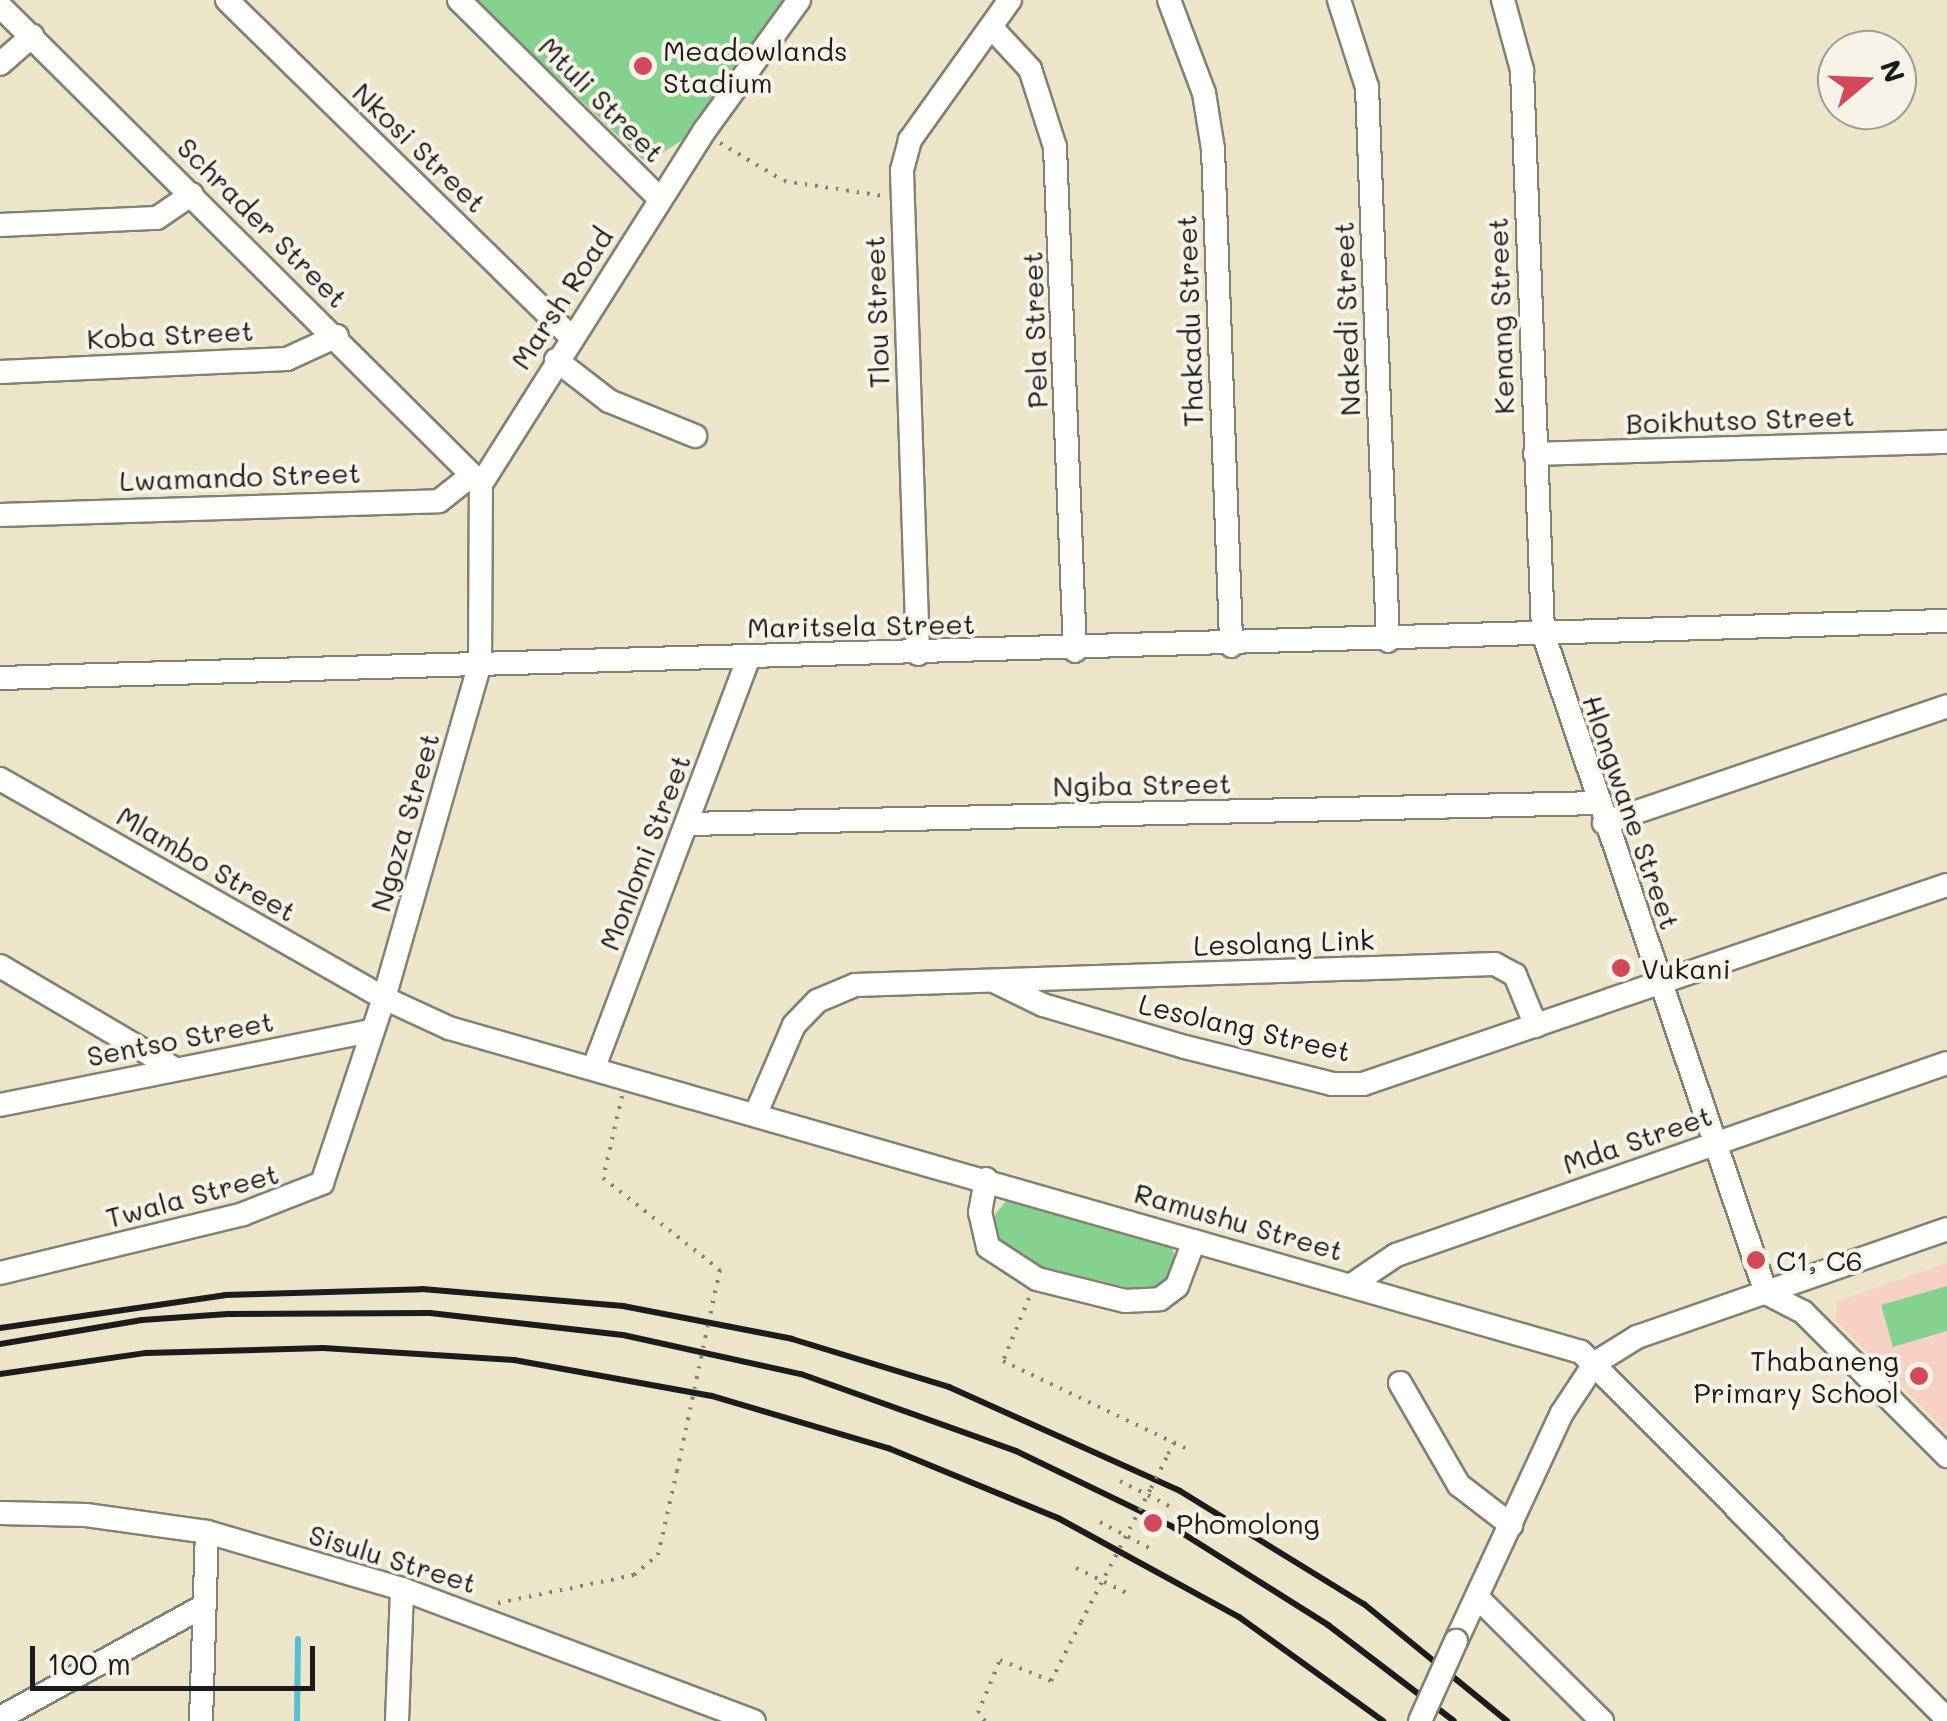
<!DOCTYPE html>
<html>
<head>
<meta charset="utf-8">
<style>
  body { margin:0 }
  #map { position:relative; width:1947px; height:1721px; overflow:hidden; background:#ece5c9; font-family:Mali,sans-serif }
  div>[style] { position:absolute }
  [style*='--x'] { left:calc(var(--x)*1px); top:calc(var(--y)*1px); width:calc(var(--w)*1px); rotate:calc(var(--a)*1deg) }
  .built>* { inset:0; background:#f7d1c6 }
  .green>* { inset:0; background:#85d290 }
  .stream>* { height:6px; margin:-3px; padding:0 3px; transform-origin:3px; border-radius:3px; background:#56c0d2 }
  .path>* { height:4px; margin-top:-2px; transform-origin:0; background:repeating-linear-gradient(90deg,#848072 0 2.5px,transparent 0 10.5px) }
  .roads { filter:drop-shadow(2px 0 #848072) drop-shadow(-2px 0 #848072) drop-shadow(0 2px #848072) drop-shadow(0 -2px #848072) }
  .minor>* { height:22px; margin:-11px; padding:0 11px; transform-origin:11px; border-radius:11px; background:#fff }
  .rail>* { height:6px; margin:-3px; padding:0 3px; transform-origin:3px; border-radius:3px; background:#1c1c1c }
  .path-bridge>* { height:4px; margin-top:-2px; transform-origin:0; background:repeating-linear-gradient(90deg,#848072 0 2.5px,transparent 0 10.5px) }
  .bridges { filter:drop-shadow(2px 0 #848072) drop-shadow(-2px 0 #848072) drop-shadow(0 2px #848072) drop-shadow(0 -2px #848072) }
  .minor-bridge>* { height:22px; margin:-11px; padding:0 11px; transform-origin:11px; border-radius:11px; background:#fff }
  .dots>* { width:28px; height:28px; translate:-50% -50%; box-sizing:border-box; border:5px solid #f7f3e8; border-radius:50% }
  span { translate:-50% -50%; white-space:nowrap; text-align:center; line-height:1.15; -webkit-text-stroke:8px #f7f3e8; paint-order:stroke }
  .poi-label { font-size:28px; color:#1c1c1c }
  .left { translate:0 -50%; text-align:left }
  .right { translate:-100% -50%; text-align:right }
  .street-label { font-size:28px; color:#1c1c1c }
  .north { position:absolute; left:1817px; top:30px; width:100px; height:100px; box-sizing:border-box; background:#f7f3e8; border:2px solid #9f9d96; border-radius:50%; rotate:71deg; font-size:28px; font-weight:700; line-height:40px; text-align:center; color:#1c1c1c }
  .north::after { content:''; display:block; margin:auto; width:35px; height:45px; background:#d1495b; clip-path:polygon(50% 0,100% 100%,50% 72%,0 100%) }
  .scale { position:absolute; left:30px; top:1646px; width:285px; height:45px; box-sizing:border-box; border:5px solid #1c1c1c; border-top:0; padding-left:12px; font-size:30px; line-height:35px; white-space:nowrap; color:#1c1c1c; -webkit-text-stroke:8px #f7f3e8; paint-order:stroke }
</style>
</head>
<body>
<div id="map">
  <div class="built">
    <div style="clip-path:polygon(1947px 1263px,1947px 1432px,1835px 1320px,1838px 1301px)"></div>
  </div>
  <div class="green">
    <div style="clip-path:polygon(477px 0,787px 0,695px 132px,646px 163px)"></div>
    <div style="clip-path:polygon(1008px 1199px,1171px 1244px,1177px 1263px,1171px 1280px,1151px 1293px,1007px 1258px,990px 1237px,996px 1213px)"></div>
    <div style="clip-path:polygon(1947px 1286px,1947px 1331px,1893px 1347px,1881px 1305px)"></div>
  </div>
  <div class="stream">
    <div style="--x:297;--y:1721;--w:82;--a:-89.3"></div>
  </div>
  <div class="path">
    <div style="--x:720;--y:143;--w:74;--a:30.7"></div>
    <div style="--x:784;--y:181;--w:101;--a:8.5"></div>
    <div style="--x:622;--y:1096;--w:84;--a:103"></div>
    <div style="--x:603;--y:1178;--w:149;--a:38.2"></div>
    <div style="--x:720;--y:1270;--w:51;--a:102.4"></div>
    <div style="--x:1029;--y:1298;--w:68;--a:112.4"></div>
    <div style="--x:1003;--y:1361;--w:202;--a:25.5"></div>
    <div style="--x:1168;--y:1454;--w:13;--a:-61"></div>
    <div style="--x:1120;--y:1481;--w:59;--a:27"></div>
    <div style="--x:1149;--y:1492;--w:4;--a:-63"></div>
    <div style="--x:1100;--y:1522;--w:60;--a:27.8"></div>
    <div style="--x:1076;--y:1568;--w:61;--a:26.1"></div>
    <div style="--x:498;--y:1603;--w:139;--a:-11.6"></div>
    <div style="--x:634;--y:1575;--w:31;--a:-40"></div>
    <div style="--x:658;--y:1555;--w:86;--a:-77.3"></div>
    <div style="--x:985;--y:1721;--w:11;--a:-131"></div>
    <div style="--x:978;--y:1713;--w:57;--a:-67.5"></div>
    <div style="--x:1000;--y:1660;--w:55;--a:22.4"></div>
    <div style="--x:1051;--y:1681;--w:66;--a:-63"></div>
  </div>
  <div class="roads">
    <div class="minor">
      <div style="--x:227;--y:0;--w:482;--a:44.4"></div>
      <div style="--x:459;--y:0;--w:283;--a:44.7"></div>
      <div style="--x:1169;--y:0;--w:99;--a:69.4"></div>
      <div style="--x:1204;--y:93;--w:57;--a:80.9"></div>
      <div style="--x:1213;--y:149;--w:497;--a:87.9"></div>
      <div style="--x:1339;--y:0;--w:91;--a:72.2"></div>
      <div style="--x:1367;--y:87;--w:554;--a:87.83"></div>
      <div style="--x:1503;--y:0;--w:73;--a:74.8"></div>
      <div style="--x:1522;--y:70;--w:563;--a:87.86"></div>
      <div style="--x:1543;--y:633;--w:697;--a:71.33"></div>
      <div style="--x:0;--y:6;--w:678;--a:44.82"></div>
      <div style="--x:991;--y:27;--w:57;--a:47.1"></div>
      <div style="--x:1030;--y:69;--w:82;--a:72.2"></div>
      <div style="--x:1055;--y:147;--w:504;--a:87.73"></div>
      <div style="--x:0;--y:64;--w:43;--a:-41.2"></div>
      <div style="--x:0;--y:225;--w:157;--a:-2.6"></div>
      <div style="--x:157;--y:218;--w:42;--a:-34.4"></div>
      <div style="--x:556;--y:360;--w:67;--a:37.7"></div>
      <div style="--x:609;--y:401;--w:93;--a:22.1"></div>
      <div style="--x:0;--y:372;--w:287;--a:-2.6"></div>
      <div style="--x:287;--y:359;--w:55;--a:-24.7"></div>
      <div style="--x:1535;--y:454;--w:412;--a:-1.7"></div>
      <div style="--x:0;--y:515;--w:439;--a:-1.8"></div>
      <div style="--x:439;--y:501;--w:42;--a:-38.2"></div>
      <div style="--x:918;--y:654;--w:484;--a:-91.9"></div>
      <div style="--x:902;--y:170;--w:31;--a:-75"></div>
      <div style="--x:910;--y:140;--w:172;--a:-54.5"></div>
      <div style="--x:0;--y:678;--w:1948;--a:-1.68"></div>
      <div style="--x:0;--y:779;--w:442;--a:29.7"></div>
      <div style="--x:384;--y:998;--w:72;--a:24.8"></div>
      <div style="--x:449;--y:1028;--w:1177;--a:15.97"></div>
      <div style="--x:1581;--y:1352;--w:518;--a:45.08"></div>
      <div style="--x:1604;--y:823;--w:362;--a:-18.8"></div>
      <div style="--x:688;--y:824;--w:909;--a:-1.32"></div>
      <div style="--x:0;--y:966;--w:203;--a:30.5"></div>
      <div style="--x:996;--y:982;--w:52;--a:26.1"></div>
      <div style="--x:1043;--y:1005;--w:148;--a:16.5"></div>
      <div style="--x:1185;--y:1047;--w:152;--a:14.1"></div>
      <div style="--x:1332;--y:1084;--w:31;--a:0"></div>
      <div style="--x:1363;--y:1084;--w:617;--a:-18.82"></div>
      <div style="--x:594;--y:1067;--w:439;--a:-69.3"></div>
      <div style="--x:0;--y:1105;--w:378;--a:-11.3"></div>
      <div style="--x:756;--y:1113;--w:96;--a:-66.6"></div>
      <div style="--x:794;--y:1025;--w:33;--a:-46"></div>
      <div style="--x:817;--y:1001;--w:41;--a:-22.8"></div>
      <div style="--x:855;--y:985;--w:640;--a:-1.88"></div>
      <div style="--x:1495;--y:964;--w:23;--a:29"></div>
      <div style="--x:1515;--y:975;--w:55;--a:67.6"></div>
      <div style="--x:986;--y:1179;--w:34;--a:100"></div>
      <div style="--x:980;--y:1212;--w:36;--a:77"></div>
      <div style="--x:988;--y:1247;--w:59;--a:33.1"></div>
      <div style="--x:1037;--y:1279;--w:91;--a:14"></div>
      <div style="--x:1125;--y:1301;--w:35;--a:-3"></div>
      <div style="--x:1160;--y:1299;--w:21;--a:-37"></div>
      <div style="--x:1177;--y:1286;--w:48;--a:-69.3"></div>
      <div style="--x:0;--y:1273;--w:250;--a:-13.6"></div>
      <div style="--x:243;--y:1214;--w:85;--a:-21.4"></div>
      <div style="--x:322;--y:1183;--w:195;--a:-71.5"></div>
      <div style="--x:384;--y:998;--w:348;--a:-74"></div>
      <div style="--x:480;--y:663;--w:179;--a:-89.7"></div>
      <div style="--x:481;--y:484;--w:419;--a:-57.7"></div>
      <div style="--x:705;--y:130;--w:160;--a:-54.1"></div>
      <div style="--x:1353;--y:1284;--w:52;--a:-34"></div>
      <div style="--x:1396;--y:1255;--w:583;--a:-19.21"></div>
      <div style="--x:1766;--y:1293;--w:42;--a:27.2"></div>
      <div style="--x:1803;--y:1312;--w:204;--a:45"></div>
      <div style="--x:1400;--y:1383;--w:118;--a:60"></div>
      <div style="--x:1459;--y:1485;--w:66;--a:37.6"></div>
      <div style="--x:0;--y:1513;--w:86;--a:1.3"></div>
      <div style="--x:86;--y:1515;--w:122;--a:8"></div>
      <div style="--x:207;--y:1532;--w:203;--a:16.3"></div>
      <div style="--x:402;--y:1589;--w:376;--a:20.6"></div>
      <div style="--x:1478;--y:1598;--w:175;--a:44.8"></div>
      <div style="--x:1456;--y:1641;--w:251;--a:-65.1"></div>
      <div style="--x:1562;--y:1413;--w:60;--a:-56.6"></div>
      <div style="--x:1595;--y:1363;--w:49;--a:-31.8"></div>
      <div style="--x:1637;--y:1337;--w:328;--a:-19.2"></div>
      <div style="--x:0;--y:1718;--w:233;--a:-28.8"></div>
      <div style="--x:201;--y:1721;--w:189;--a:-88.2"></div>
      <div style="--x:397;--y:1721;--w:132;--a:-87.8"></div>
    </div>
  </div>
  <div class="rail">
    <div style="--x:0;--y:1328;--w:227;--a:-8.3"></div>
    <div style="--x:225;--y:1295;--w:197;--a:-1.7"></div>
    <div style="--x:422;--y:1289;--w:202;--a:4.8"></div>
    <div style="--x:623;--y:1306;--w:172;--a:11"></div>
    <div style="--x:792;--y:1339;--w:164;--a:17"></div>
    <div style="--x:949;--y:1387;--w:253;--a:24.2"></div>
    <div style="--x:1180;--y:1491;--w:216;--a:31.6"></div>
    <div style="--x:1364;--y:1604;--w:185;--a:39.3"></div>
    <div style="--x:0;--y:1344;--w:144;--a:-9.6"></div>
    <div style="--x:142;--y:1320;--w:86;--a:-4"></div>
    <div style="--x:228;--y:1314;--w:202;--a:-0.3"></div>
    <div style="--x:430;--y:1313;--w:194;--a:6.5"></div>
    <div style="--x:623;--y:1335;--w:182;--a:12.4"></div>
    <div style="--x:801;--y:1374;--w:228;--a:19.7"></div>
    <div style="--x:1016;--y:1451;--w:172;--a:25.8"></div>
    <div style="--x:1171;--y:1526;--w:186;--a:32.2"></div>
    <div style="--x:1328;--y:1625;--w:158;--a:37.3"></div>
    <div style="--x:0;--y:1374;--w:148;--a:-8.2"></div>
    <div style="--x:146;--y:1353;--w:177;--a:-1.6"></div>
    <div style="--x:323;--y:1348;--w:191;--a:3.6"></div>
    <div style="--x:514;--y:1360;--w:201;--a:10.3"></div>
    <div style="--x:712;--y:1396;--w:184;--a:16.5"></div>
    <div style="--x:888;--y:1448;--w:184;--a:22.4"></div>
    <div style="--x:1058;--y:1518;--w:206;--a:28.7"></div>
    <div style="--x:1239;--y:1617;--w:178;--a:35.8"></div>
  </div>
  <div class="path-bridge">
    <div style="--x:677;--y:1471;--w:154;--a:-78"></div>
    <div style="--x:1151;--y:1488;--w:38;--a:-63"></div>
    <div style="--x:1081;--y:1622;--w:147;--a:-62.4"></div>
  </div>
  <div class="bridges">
    <div class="minor-bridge">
      <div style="--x:1420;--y:1721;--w:88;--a:-65.8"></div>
    </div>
  </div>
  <div class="dots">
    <div style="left:643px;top:66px;background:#d1495b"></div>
    <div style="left:1621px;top:968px;background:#d1495b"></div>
    <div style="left:1756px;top:1260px;background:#d1495b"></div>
    <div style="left:1919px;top:1376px;background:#d1495b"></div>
    <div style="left:1153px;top:1523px;background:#d1495b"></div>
  </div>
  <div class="poi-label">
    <span class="left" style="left:663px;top:66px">Meadowlands<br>Stadium</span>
    <span class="left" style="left:1641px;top:968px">Vukani</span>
    <span class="left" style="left:1776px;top:1260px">C1, C6</span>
    <span class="right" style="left:1899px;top:1376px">Thabaneng<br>Primary School</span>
    <span class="left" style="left:1176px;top:1523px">Phomolong</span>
  </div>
  <div class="street-label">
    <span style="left:602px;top:99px;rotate:45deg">Mtuli Street</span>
    <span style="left:420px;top:147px;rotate:44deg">Nkosi Street</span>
    <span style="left:263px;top:222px;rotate:45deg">Schrader Street</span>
    <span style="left:561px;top:298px;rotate:-57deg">Marsh Road</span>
    <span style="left:876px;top:312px;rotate:-92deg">Tlou Street</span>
    <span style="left:1500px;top:316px;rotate:-92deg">Kenang Street</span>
    <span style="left:1346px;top:319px;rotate:-92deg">Nakedi Street</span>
    <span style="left:1189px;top:321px;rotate:-92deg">Thakadu Street</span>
    <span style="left:1034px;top:330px;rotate:-92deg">Pela Street</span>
    <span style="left:170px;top:334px;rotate:-3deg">Koba Street</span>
    <span style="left:1740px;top:419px;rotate:-2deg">Boikhutso Street</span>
    <span style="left:240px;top:476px;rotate:-2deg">Lwamando Street</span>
    <span style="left:861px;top:625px;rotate:-1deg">Maritsela Street</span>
    <span style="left:1142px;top:784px;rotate:-1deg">Ngiba Street</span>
    <span style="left:1632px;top:812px;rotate:71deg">Hlongwane Street</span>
    <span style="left:404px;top:822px;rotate:-74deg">Ngoza Street</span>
    <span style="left:644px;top:852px;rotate:-69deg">Monlomi Street</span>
    <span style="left:207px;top:863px;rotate:30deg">Mlambo Street</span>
    <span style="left:1284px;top:942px;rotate:-2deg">Lesolang Link</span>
    <span style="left:1245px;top:1027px;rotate:13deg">Lesolang Street</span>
    <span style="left:180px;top:1038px;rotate:-11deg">Sentso Street</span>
    <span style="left:1637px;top:1139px;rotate:-19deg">Mda Street</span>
    <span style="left:192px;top:1195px;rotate:-15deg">Twala Street</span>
    <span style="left:1239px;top:1221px;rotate:16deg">Ramushu Street</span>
    <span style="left:393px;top:1558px;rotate:17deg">Sisulu Street</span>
  </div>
  <div class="north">N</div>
  <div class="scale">100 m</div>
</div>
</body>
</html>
